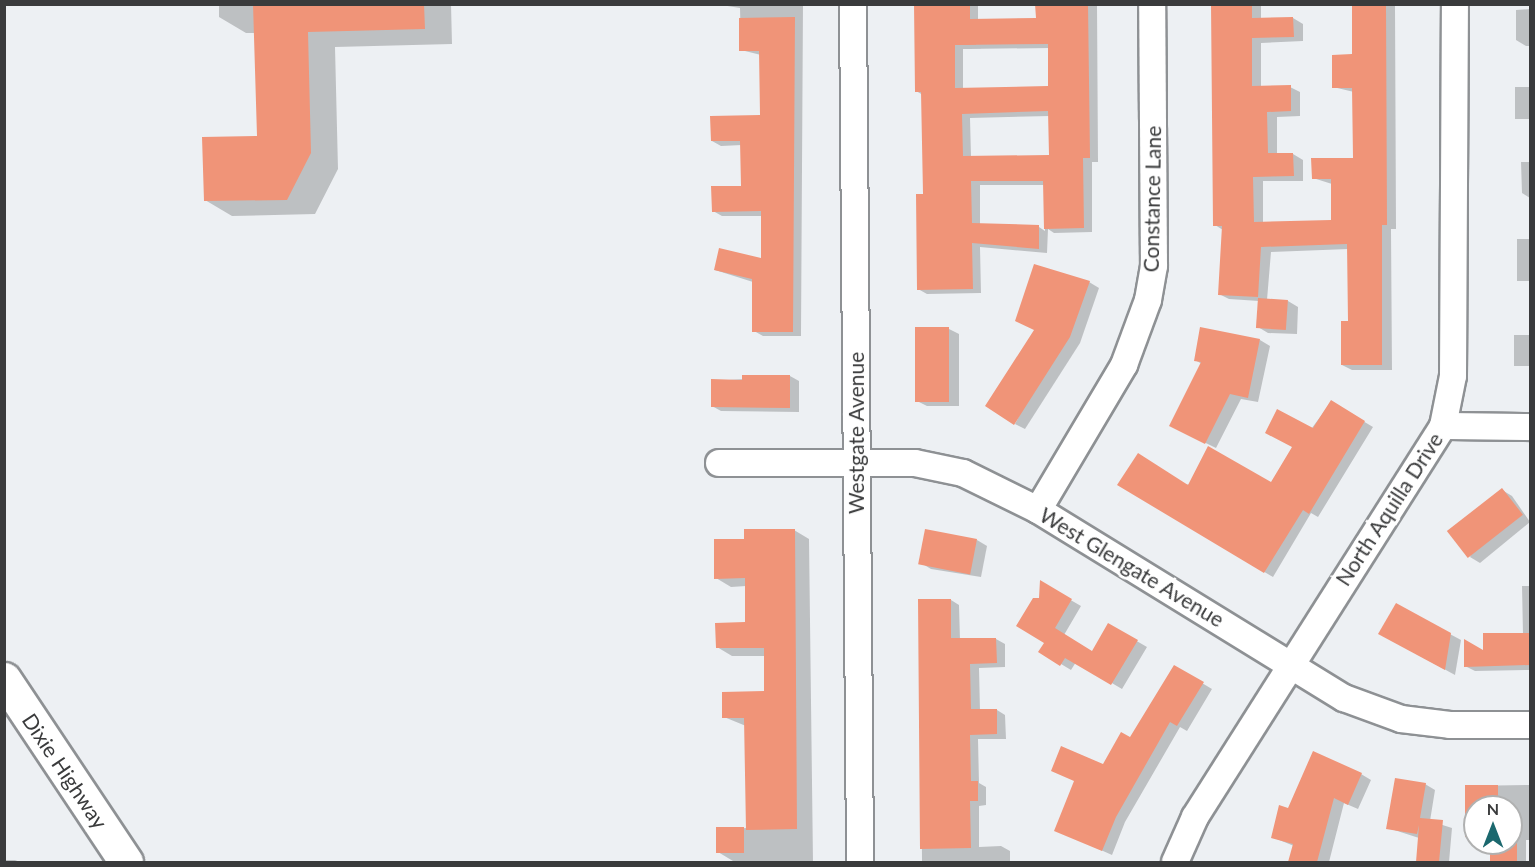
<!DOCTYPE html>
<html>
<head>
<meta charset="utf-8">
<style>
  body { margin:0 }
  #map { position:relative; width:1535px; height:867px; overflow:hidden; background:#edf0f3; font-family:Lato,sans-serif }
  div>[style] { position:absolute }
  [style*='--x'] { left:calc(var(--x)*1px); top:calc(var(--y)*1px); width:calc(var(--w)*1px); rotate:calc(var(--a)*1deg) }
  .shadow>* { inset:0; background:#0003; transform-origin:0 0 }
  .building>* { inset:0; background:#f09478; transform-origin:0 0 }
  .roads { filter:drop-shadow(2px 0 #8e9194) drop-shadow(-2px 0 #8e9194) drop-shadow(0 2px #8e9194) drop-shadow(0 -2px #8e9194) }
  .street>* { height:26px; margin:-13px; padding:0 13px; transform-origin:13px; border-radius:13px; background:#fff }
  .secondary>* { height:33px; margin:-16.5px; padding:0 16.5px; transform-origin:16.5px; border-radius:16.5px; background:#fff }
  span { translate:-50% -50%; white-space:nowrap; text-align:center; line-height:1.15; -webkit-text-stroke:6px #fff; paint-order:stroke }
  .street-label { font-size:21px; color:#3a3b3c }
  .frame { position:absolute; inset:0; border:6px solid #3a3b3c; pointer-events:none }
  .north { position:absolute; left:1463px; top:795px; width:60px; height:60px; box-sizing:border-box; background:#fff; border:2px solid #b0b1b1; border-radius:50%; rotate:0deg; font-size:16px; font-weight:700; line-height:24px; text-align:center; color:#3a3b3c }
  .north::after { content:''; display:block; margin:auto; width:21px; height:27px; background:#1b686e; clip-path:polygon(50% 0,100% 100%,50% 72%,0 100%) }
</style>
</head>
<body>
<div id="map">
  <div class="shadow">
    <div style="clip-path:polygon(219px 4px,451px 4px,452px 44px,335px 47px,338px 169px,315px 214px,232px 216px,205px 200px,258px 137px,256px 33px,246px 33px,219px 17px)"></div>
    <div style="clip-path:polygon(715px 4px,803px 4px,801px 336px,763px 336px,754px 331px,753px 282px,715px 270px,763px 260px,763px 216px,722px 216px,713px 211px,742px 187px,742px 145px,721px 146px,712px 141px,761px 116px,761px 55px,741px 50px,740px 8px)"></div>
    <div style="clip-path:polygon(evenodd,915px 4px,978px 4px,978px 21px,1037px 20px,1037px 4px,1097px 4px,1098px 162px,1092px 162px,1092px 232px,1054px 233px,1048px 229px,1047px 253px,980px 247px,981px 293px,927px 294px,918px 289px,924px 196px,923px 95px,916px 91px,915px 4px,1050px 48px,1050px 87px,963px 90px,963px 49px,1050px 48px,915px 4px,1050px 116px,1050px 156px,971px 157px,970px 118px,1050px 116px,915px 4px,980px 185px,1045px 185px,1045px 231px,1039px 227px,980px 225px,980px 185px)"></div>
    <div style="clip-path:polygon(1213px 4px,1261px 4px,1261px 19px,1293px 18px,1303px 24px,1303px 41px,1261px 43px,1261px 87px,1290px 87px,1300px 92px,1300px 116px,1277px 117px,1277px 154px,1293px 154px,1303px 160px,1303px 181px,1263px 181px,1263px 223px,1333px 221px,1332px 184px,1313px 178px,1354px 159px,1354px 92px,1333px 87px,1354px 56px,1353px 4px,1395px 4px,1396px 229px,1391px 229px,1392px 370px,1352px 370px,1342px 365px,1349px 322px,1349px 249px,1271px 252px,1267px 300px,1288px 301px,1298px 307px,1297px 334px,1268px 333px,1258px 327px,1259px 301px,1229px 299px,1219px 294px,1223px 230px,1215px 225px)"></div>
    <div style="clip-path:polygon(1530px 9px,1530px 46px,1526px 46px,1516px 40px,1516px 10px)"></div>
    <div style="left:1515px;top:87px;width:15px;height:32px"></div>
    <div style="clip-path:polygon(1521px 162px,1530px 162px,1530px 198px,1522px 193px)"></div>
    <div style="left:1517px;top:239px;width:13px;height:42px"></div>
    <div style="clip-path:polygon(1089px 282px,1099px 288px,1080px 343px,1025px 429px,1015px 424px)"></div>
    <div style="clip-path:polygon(917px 329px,949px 329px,959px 334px,959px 406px,927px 406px,917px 401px)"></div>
    <div style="left:1514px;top:335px;width:16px;height:31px"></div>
    <div style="clip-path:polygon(1260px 340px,1270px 346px,1258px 402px,1241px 399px,1216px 448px,1181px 431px,1202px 364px,1195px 360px)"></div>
    <div style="clip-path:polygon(790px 376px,799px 381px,799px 412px,721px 411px,712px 406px,713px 381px)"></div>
    <div style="clip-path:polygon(1331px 402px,1373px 427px,1318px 517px,1311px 513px,1273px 577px,1119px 485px,1271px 484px)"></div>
    <div style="clip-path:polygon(1502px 490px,1512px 496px,1530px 522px,1480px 563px,1470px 557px)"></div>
    <div style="clip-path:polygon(794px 530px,809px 539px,813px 862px,733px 861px,718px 852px,718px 829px,748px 828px,746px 726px,724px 717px,766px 693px,765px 656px,732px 656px,717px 647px,747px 624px,746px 586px,731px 587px,716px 578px,745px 540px)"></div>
    <div style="clip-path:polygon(977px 540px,987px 546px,981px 577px,931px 569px,921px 563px)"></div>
    <div style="clip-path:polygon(1041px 583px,1081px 606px,1064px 635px,1092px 652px,1109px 625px,1147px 647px,1122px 689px,1076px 662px,1071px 670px,1061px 664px,1046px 642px)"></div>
    <div style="clip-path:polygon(1522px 586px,1530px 586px,1530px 670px,1475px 671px,1465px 666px,1523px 635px)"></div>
    <div style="clip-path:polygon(951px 600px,959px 605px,960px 640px,996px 639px,1005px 644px,1005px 667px,979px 668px,980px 711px,997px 710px,1005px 715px,1006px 739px,978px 739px,979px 783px,986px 787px,986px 805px,979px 806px,979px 847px,1001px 846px,1010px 851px,1010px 862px,922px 862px,920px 601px)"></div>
    <div style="clip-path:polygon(1396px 605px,1461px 640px,1455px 675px,1380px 634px)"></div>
    <div style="clip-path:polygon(1175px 667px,1212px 689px,1187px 731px,1180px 727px,1125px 822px,1112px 855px,1056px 830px,1076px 782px,1104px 766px,1131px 739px)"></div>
    <div style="clip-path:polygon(1361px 774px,1371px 780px,1358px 809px,1344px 803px,1329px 862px,1290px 860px,1294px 846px,1272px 837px,1289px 809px)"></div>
    <div style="clip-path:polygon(1425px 784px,1435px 790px,1430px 821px,1452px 828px,1449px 862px,1417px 862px,1419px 838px,1388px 828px)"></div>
    <div style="clip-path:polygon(1530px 785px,1530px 840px,1526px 840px,1526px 862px,1491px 862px,1491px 843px,1511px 843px,1511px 807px,1475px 807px,1475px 841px,1466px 836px,1466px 786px)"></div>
    <div style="clip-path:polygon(4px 860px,15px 860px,20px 862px,4px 862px)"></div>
  </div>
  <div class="building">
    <div style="clip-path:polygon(253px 4px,424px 4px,425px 29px,308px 32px,311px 153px,287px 200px,204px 201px,202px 137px,257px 136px)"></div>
    <div style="clip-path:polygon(evenodd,914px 4px,970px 4px,970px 19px,1036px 18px,1035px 4px,1088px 4px,1090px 158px,1083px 158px,1084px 228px,1044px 229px,1043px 181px,971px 181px,972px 223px,1039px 225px,1039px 249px,972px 243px,973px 289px,917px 290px,916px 194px,923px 194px,921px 92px,915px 92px,914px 4px,1048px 44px,1048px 86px,955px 88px,955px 45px,1048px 44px,914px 4px,1048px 111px,1049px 155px,963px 156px,962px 114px,1048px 111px)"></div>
    <div style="clip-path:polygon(1211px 4px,1252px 4px,1252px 18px,1293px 17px,1294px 37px,1252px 38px,1252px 86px,1291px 85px,1291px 111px,1267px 112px,1268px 153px,1293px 153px,1294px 176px,1253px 177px,1254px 222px,1331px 220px,1331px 179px,1312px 179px,1311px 158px,1353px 158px,1352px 88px,1332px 88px,1332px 55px,1352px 54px,1352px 4px,1386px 4px,1387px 225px,1382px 225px,1382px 365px,1341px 365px,1341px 321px,1348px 321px,1347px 244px,1261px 247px,1258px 297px,1218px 295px,1222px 226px,1213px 226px)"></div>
    <div style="clip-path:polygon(795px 17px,793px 332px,752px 332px,752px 279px,714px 270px,719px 248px,761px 258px,761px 211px,712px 212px,711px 186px,741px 186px,740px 141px,711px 141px,710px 116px,760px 115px,759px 51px,739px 51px,739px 18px)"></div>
    <div style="clip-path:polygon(1034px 264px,1090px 281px,1070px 337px,1014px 425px,985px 406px,1034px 330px,1015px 321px)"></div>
    <div style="left:1258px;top:298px;width:30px;height:30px;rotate:4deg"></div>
    <div style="left:915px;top:327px;width:34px;height:75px"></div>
    <div style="clip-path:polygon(1200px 327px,1260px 339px,1248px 398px,1230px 394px,1205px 444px,1169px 426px,1201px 362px,1194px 361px)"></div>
    <div style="clip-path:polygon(742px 375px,790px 375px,790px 408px,711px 407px,711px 379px,742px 380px)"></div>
    <div style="clip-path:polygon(1331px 400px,1365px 421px,1309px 514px,1303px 510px,1264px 573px,1117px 485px,1138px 453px,1188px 485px,1208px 446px,1271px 482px,1292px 447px,1265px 433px,1277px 409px,1313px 428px)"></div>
    <div style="left:1502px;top:488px;width:34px;height:70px;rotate:52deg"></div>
    <div style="clip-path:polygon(744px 529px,795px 529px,797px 829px,746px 830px,744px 718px,722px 718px,722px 692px,764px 691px,764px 648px,716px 648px,715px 623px,745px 622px,745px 578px,714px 579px,714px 539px,744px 539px)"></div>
    <div style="left:925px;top:529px;width:53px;height:36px;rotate:11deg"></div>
    <div style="clip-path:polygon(1040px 580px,1072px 599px,1055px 628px,1092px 651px,1108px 623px,1138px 640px,1111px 685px,1065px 658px,1060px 666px,1038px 652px,1044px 643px,1016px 626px,1033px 598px,1039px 598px)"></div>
    <div style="clip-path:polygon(918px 599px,951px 599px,951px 638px,996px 638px,997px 663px,970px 664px,971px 709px,997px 709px,997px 734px,970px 735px,971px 781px,978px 781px,978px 801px,970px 801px,971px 848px,920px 849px)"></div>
    <div style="clip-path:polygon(1396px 603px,1451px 633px,1445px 670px,1378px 634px)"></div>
    <div style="clip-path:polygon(1483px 633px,1530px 633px,1530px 665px,1464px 667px,1464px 639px,1483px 650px)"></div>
    <div style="clip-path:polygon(1174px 665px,1204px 682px,1177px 726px,1170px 722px,1116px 817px,1102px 851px,1054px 831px,1074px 781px,1051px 771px,1061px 746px,1103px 764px,1121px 732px,1130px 737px)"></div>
    <div style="clip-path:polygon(1313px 751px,1362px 773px,1348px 805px,1334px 798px,1317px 862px,1288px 862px,1293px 844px,1271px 838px,1279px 805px,1288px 808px)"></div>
    <div style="clip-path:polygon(1395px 778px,1426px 783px,1420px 818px,1443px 820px,1439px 862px,1416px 862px,1419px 825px,1417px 834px,1386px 829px)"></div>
    <div style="clip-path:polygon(1465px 785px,1498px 785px,1498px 807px,1475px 807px,1475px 837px,1465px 837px)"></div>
    <div style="left:716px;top:827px;width:28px;height:26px"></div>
    <div style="left:1517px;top:842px;width:20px;height:27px;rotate:90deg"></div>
  </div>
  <div class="roads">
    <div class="street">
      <div style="--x:853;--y:4;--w:858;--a:89.53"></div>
      <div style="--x:1443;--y:426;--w:87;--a:0.7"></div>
      <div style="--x:719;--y:463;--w:196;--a:0"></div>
      <div style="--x:915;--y:463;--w:49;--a:11.8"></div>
      <div style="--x:963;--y:473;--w:84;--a:26.3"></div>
      <div style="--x:1038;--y:510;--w:359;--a:31.6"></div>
      <div style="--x:1344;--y:698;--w:61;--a:20.2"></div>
      <div style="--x:1401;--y:719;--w:49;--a:7"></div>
      <div style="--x:1450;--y:725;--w:80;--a:0"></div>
      <div style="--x:1038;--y:510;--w:169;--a:-59.3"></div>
      <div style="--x:1124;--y:365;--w:69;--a:-69.7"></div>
      <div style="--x:1148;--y:300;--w:35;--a:-80"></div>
      <div style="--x:1154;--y:266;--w:262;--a:-90.4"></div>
      <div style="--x:1175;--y:862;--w:49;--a:-66"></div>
      <div style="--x:1195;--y:817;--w:463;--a:-57.6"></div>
      <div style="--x:1443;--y:426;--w:51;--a:-78.7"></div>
      <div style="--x:1453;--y:376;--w:372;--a:-89.7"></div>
    </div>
    <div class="secondary">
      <div style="--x:4;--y:679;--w:220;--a:56.3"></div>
    </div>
  </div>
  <div class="street-label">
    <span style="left:1152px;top:199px;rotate:-89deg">Constance Lane</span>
    <span style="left:856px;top:433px;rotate:-90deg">Westgate Avenue</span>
    <span style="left:1389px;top:509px;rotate:-57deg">North Aquilla Drive</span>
    <span style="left:1132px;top:567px;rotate:31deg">West Glengate Avenue</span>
    <span style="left:65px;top:771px;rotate:56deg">Dixie Highway</span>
  </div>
  <div class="frame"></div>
  <div class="north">N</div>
</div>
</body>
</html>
